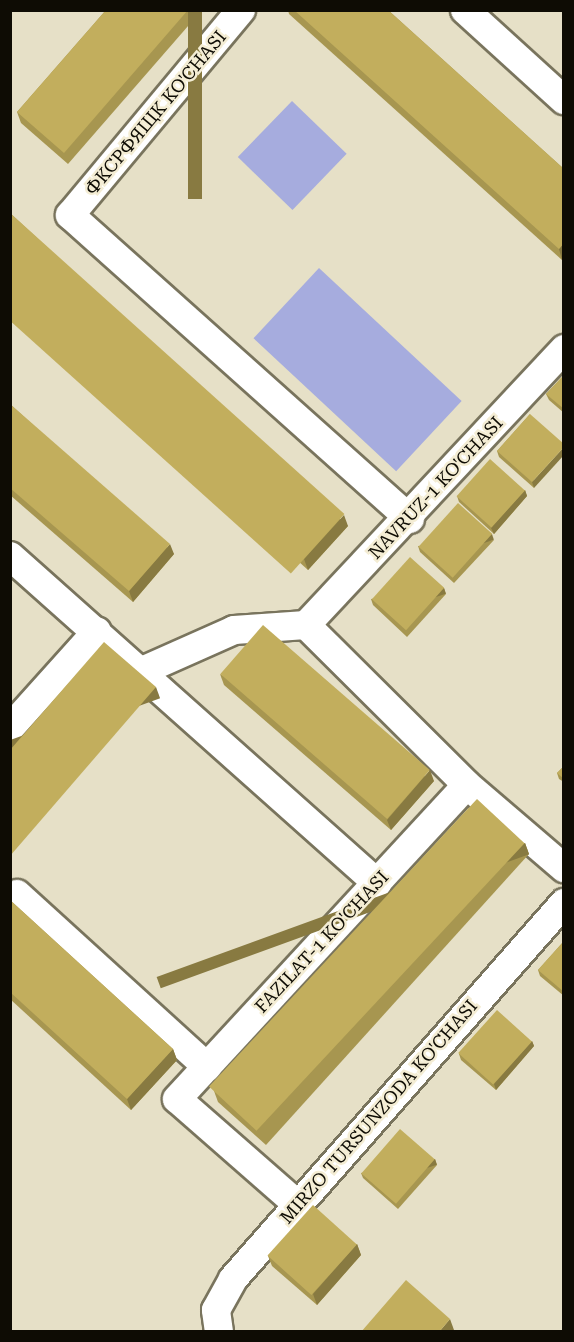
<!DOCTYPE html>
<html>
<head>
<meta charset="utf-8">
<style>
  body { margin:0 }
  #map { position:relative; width:574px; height:1342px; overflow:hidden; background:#e6e0c7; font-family:"Roboto Serif",serif }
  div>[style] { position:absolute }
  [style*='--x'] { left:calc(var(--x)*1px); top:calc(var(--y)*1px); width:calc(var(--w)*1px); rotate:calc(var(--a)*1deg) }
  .green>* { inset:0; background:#a6acde; transform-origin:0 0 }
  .roads { filter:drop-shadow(2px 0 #79745d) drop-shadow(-2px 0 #79745d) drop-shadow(0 2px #79745d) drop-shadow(0 -2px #79745d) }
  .street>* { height:28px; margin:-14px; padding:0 14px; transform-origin:14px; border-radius:14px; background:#fff }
  .wall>* { inset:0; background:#a79650 }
  .shaded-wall>* { inset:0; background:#887a41; transform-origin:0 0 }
  .building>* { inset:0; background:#c2ae5d; transform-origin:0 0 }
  span { translate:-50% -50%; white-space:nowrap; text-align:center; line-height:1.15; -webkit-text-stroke:5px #f4edd4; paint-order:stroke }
  .street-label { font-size:18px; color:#0e0c04 }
  .frame { position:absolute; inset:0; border:12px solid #0e0c04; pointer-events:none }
</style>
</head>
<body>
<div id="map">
  <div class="green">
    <div style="left:292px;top:101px;width:76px;height:78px;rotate:44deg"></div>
    <div style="left:319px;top:268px;width:195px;height:96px;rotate:43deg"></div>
  </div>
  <div class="roads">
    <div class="street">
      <div style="--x:241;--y:10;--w:267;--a:129.8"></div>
      <div style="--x:70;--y:215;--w:456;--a:41.8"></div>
      <div style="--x:465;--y:10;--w:134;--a:42.3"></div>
      <div style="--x:10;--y:556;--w:492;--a:41.7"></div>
      <div style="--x:306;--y:625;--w:378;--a:-46.9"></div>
      <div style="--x:142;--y:671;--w:101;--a:-24"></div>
      <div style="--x:234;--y:630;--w:72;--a:-4"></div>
      <div style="--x:306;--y:625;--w:227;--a:44.8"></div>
      <div style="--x:467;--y:785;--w:128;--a:40.6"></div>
      <div style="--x:10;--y:728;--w:130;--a:-48.1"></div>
      <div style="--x:17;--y:894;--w:257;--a:42.3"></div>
      <div style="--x:297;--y:1204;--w:159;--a:-138.8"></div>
      <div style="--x:177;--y:1099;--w:427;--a:-47.3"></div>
      <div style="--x:219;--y:1332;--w:22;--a:-98"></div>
      <div style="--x:216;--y:1310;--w:35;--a:-61"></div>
      <div style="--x:233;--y:1279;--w:501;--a:-48.64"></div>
    </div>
  </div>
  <div class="wall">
    <div style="clip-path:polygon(106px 10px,202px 10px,68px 164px,21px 123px,17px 112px)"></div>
    <div style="clip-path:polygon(288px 10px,388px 10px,564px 169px,564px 258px,562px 260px,289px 14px)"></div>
    <div style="clip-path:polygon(10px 213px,348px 526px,308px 570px,10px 301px)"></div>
    <div style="clip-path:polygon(564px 375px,564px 413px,549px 400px,546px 394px)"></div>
    <div style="clip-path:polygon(10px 404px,174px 554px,133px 602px,10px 495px)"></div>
    <div style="clip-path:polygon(530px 414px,534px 488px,499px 457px,497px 451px)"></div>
    <div style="clip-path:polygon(525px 490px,527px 496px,494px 534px,459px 502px,457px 496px)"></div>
    <div style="clip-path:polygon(494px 540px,454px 583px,420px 552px,418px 546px)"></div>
    <div style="clip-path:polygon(444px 588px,446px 594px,407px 637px,373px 605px,371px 599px)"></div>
    <div style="clip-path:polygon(220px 674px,434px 781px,391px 830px,224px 685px)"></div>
    <div style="clip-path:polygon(564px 766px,564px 782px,559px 779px,557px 773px)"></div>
    <div style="clip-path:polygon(525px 843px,529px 854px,266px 1145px,218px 1102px,214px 1091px)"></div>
    <div style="clip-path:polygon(10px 900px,173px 1049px,177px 1060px,131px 1110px,10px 999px)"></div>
    <div style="clip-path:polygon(564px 941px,564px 996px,540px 976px,538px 970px)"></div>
    <div style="clip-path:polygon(532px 1041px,534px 1046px,496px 1090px,461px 1060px,459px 1054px)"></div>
    <div style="clip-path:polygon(435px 1159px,437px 1165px,398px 1209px,363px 1178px,361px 1173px)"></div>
    <div style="clip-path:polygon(357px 1244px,361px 1255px,317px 1305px,272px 1266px,268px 1256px)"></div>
  </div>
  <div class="shaded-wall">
    <div style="left:188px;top:10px;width:14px;height:189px"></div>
    <div style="clip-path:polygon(564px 243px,564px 258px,562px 260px,559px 249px)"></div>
    <div style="clip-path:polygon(564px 447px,564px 455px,534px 488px,532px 482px)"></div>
    <div style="clip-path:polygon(525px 490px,527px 496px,494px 534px,491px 528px)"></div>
    <div style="clip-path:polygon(344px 515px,348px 526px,308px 570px,304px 559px)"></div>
    <div style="left:492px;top:534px;width:6px;height:59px;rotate:72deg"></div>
    <div style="clip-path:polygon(170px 544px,174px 554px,133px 602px,129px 591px)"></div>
    <div style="left:444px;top:588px;width:6px;height:58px;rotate:72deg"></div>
    <div style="left:156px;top:687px;width:12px;height:223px;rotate:70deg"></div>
    <div style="clip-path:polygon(430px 770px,434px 781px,391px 830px,387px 820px)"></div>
    <div style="left:525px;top:843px;width:12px;height:392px;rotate:70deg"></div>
    <div style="clip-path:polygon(532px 1041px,534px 1046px,496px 1090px,494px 1084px)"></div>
    <div style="clip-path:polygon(173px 1049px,177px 1060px,131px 1110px,127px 1099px)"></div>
    <div style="left:435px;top:1159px;width:6px;height:59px;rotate:72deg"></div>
    <div style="clip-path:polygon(357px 1244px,361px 1255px,317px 1305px,313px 1294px)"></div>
    <div style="clip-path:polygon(450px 1319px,454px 1330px,452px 1332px,439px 1332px)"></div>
  </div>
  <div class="building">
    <div style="clip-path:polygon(106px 10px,188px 10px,64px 153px,17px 112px)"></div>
    <div style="clip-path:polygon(294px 10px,388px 10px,564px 169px,564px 243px,559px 249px)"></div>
    <div style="left:10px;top:213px;width:450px;height:80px;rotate:42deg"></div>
    <div style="clip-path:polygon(564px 375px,564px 409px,546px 394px)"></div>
    <div style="clip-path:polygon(10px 404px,170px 544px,129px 591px,10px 488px)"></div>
    <div style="clip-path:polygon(530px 414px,564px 444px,564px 447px,532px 482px,497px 451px)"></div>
    <div style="left:490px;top:459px;width:47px;height:50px;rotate:42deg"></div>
    <div style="left:458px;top:503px;width:46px;height:59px;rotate:42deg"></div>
    <div style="left:410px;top:557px;width:46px;height:57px;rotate:42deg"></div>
    <div style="left:263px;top:625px;width:221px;height:65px;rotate:41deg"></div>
    <div style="clip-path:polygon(104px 642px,156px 687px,10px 856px,10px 750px)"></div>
    <div style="clip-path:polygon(564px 766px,564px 779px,557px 773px)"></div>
    <div style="left:477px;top:799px;width:65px;height:393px;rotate:43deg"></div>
    <div style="clip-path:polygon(10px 900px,173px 1049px,127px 1099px,10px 992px)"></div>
    <div style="clip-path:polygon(564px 941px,564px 992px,538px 970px)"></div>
    <div style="left:497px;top:1010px;width:47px;height:58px;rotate:42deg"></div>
    <div style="left:400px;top:1129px;width:46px;height:59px;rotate:41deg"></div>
    <div style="left:313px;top:1205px;width:59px;height:68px;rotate:42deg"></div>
    <div style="clip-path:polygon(406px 1280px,450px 1319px,439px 1332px,361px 1332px)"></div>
  </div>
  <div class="street-label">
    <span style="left:156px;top:113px;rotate:-50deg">ФКСРФЯЩК KO'CHASI</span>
    <span style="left:436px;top:488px;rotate:-47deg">NAVRUZ-1 KO'CHASI</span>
    <span style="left:322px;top:942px;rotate:-47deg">FAZILAT-1 KO'CHASI</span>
    <span style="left:379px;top:1112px;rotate:-49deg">MIRZO TURSUNZODA KO'CHASI</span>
  </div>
  <div class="frame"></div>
</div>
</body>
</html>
